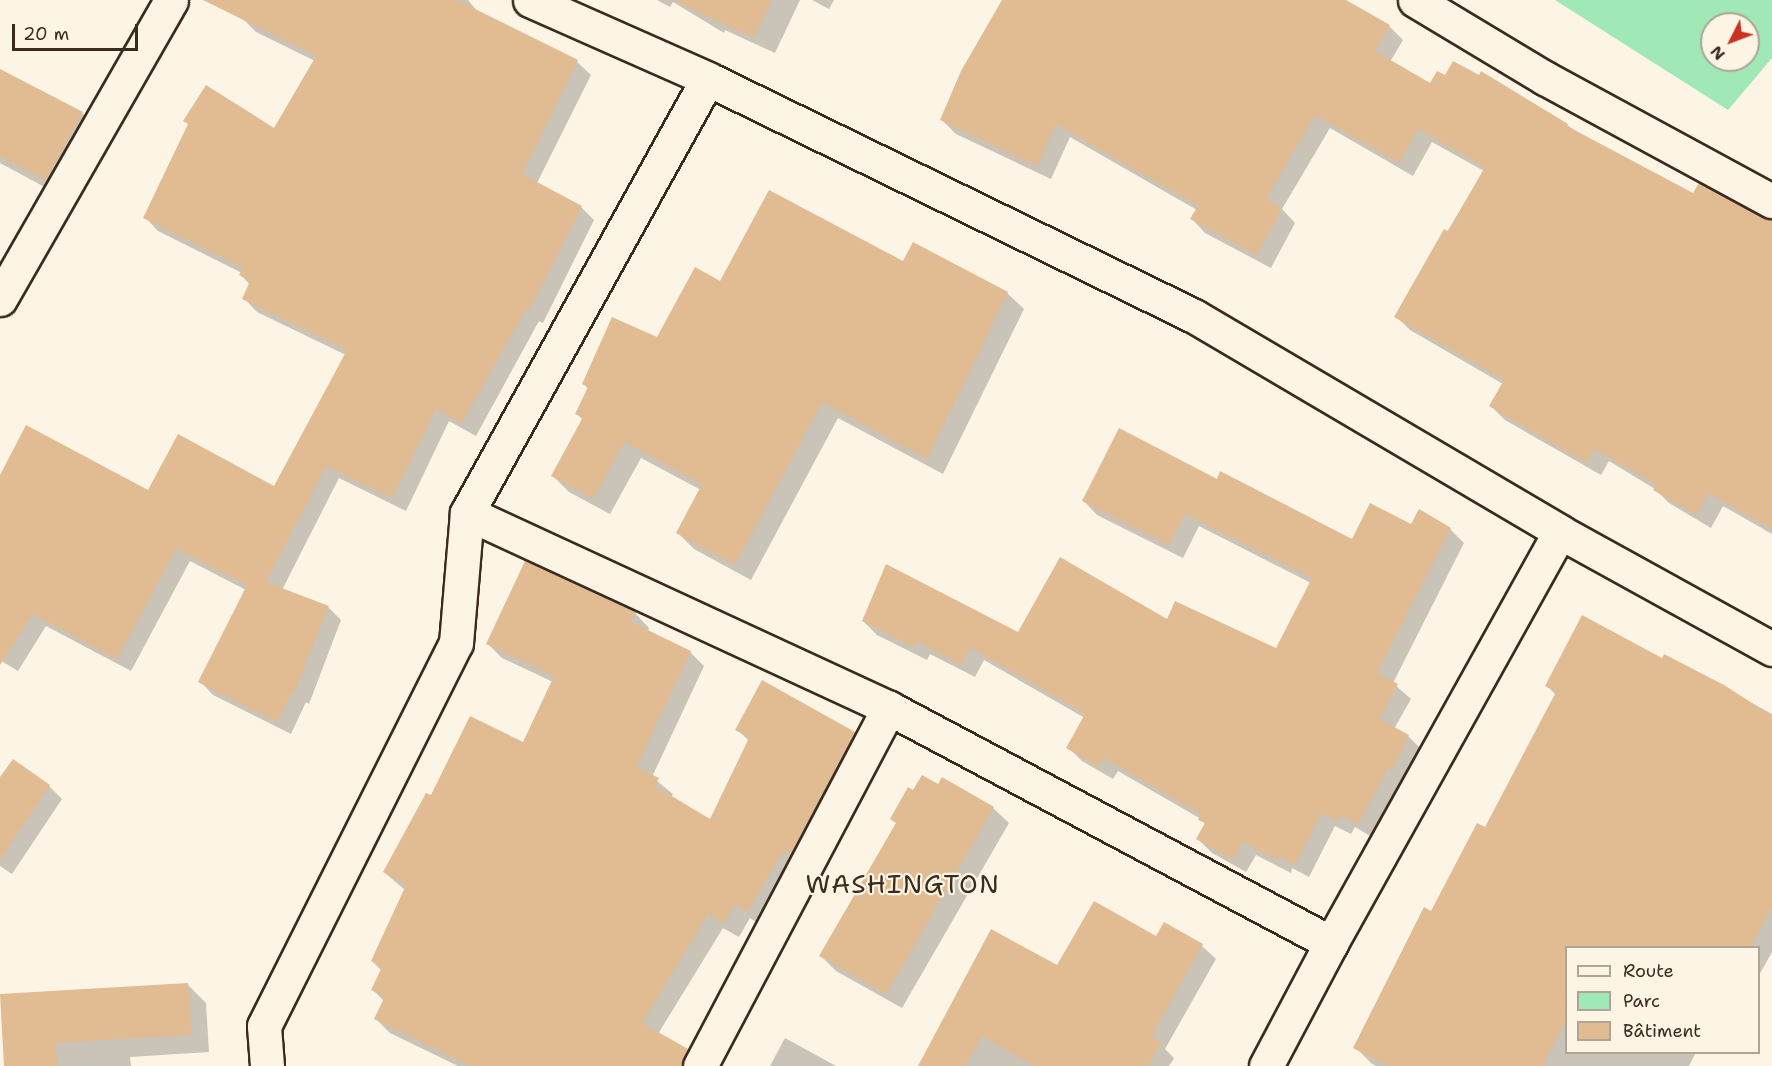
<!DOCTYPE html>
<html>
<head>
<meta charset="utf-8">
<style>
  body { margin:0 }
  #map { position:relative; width:1772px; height:1066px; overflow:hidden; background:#fcf5e5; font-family:"Shantell Sans",sans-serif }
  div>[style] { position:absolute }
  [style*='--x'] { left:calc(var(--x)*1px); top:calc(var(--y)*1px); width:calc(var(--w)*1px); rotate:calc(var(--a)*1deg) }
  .green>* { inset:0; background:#a0e8b6 }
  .shadow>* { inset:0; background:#0003 }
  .building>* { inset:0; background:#e1bb92 }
  .roads { filter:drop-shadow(2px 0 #3b2a1e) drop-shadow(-2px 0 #3b2a1e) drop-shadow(0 2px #3b2a1e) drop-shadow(0 -2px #3b2a1e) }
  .minor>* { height:33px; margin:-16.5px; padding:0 16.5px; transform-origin:16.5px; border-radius:16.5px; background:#fcf5e5 }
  span { translate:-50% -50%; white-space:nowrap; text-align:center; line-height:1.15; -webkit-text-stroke:4.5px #fcf5e5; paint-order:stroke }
  .quarter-label { font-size:26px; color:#3b2a1e; letter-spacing:1.5px }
  .legend { position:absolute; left:1565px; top:946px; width:195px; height:108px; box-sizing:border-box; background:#fcf5e5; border:2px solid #afa495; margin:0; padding:8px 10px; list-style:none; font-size:18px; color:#3b2a1e }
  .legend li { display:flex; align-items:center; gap:12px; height:30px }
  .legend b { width:30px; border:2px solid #afa495 }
  .north { position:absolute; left:1700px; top:12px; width:60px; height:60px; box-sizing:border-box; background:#fcf5e5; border:2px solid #afa495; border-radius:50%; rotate:228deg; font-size:16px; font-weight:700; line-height:24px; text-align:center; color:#3b2a1e }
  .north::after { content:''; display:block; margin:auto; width:21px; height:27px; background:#c8321e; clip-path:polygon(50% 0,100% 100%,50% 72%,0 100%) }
  .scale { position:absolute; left:12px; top:24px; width:126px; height:27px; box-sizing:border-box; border:3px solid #3b2a1e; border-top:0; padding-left:8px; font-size:18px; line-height:21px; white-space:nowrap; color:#3b2a1e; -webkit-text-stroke:4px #fcf5e5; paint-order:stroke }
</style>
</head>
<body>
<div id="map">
  <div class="green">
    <div style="clip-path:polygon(evenodd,1555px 0,1772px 0,1772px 58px,1728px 110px,1555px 0,1712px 24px,1748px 24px,1748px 60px,1712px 60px,1712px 24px)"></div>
  </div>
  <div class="shadow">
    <div style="clip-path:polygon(253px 0,468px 0,478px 12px,577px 62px,591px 75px,537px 183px,581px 207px,594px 220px,543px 323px,539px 321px,476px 436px,449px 421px,406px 511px,339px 478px,282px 590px,328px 607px,341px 620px,309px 704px,306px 702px,291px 734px,213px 695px,200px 681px,246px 590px,190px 561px,131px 671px,46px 626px,18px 671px,0 660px,0 486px,148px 492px,274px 488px,346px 355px,257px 312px,244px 298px,250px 285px,241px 275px,242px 273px,158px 231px,145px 217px,274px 130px,315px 61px,256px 32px,243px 19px)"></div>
    <div style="clip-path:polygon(657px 0,800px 0,775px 53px,725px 30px,724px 33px,673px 2px,670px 7px)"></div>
    <div style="clip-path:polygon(812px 0,834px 0,829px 9px)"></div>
    <div style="clip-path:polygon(1004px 0,1343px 0,1389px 26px,1403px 40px,1390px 62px,1431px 85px,1567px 125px,1772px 263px,1772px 534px,1723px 506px,1711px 528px,1669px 503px,1655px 489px,1609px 461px,1601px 475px,1505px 420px,1491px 406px,1503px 384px,1410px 330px,1396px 316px,1484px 171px,1432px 142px,1413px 176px,1330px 128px,1282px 209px,1295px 223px,1271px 268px,1205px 233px,1192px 219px,1197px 210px,1070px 137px,1051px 179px,956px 134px,942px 120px)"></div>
    <div style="clip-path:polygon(0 71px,82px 113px,100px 132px,65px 198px,0 163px)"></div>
    <div style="clip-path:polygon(904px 263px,1007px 293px,1024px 309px,943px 474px,838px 418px,751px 580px,694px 549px,678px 533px,701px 490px,641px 458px,610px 514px,569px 492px,553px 476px,583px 420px,577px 414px,588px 389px,584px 384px,658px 339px,721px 283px)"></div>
    <div style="clip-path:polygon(1217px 481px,1353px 541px,1412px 526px,1420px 511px,1450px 529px,1464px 543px,1393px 683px,1411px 699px,1394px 729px,1408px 736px,1422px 750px,1406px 782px,1402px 780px,1372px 837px,1355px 827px,1351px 834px,1335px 826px,1309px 877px,1292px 868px,1291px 873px,1256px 855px,1246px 872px,1212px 853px,1198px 839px,1206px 825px,1201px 819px,1118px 771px,1113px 779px,1082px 761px,1068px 747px,1085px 718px,984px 660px,975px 677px,930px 654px,927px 660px,877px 635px,863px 621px,1018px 634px,1168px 621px,1277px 650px,1311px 583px,1199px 526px,1183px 558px,1097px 515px,1084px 501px)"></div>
    <div style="clip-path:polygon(635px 613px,649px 628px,648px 631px,690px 652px,704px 666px,652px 777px,673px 794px,671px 798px,710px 821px,749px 741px,737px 729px,854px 733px,869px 747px,762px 926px,750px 918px,739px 937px,723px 928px,658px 1034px,681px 1047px,695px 1062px,693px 1066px,458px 1066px,390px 1033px,376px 1019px,384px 1001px,373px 990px,382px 971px,372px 961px,405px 890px,384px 872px,432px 797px,524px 744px,553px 682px,502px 658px,488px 644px)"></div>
    <div style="clip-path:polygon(1665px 656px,1772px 714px,1772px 952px,1758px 977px,1758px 948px,1566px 948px,1566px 1052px,1696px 1052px,1689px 1066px,1376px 1066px,1371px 1063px,1355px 1047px,1431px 913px,1485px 830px,1556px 695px,1547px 686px,1662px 660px)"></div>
    <div style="clip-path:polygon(0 780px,49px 786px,62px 799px,12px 874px,0 866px)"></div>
    <div style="clip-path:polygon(914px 792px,993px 808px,1009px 823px,902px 1008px,836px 971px,821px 956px)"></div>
    <div style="clip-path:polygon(1165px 924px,1202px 946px,1216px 959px,1165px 1049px,1174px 1058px,1169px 1066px,920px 1066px,1057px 968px,1156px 938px)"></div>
    <div style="clip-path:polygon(188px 985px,206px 1003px,209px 1052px,130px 1057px,131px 1066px,6px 1066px,1px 995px)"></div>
    <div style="clip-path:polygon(785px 1038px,836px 1066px,770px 1066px)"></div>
  </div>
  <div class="building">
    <div style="clip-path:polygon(203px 0,457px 0,578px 60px,522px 174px,582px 206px,529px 311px,526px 309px,462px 423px,436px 409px,392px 498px,326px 466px,266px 582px,329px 606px,295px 691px,293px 690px,277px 722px,198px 682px,247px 585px,176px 549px,117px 659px,33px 614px,0 665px,0 475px,26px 425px,148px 490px,178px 434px,274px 486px,347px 350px,242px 299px,250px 281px,239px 275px,243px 268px,143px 218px,188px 124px,183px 121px,206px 85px,274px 128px,316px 56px)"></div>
    <div style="clip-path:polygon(673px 0,772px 0,754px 38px)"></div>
    <div style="clip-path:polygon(1002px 0,1346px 0,1390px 25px,1375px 51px,1430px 83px,1437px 71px,1445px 75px,1453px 61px,1479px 75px,1481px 71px,1568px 124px,1567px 126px,1693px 193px,1699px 183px,1772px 220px,1772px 529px,1709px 493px,1696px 515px,1653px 490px,1656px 484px,1594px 449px,1586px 463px,1489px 406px,1504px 380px,1394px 317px,1444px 229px,1448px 231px,1485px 167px,1418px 129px,1399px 163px,1315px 115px,1266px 199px,1282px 208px,1257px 255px,1190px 219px,1198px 206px,1056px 124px,1037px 166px,940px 120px,961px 71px)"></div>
    <div style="clip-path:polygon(0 69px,83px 112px,46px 180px,0 156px)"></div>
    <div style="clip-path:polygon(769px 190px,903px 261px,913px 242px,1008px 292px,927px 459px,822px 402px,735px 565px,676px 533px,702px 484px,624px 442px,593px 499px,551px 476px,583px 417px,575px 414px,588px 387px,582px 384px,612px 317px,657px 337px,695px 267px,720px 281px)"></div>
    <div style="clip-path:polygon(1119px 428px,1217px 479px,1220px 471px,1352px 539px,1370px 503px,1411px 524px,1419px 509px,1451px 528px,1377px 673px,1398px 684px,1379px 719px,1409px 735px,1392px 770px,1388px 768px,1358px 824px,1341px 815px,1336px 821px,1321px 813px,1295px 865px,1279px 856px,1277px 860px,1242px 842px,1232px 860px,1196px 839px,1205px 823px,1198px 820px,1201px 814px,1104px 758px,1099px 767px,1066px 748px,1085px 714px,970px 647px,961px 665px,916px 641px,913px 647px,862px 621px,886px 564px,1018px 632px,1060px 557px,1167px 619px,1175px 601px,1276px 648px,1312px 578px,1185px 514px,1169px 545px,1082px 501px)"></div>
    <div style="clip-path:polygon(525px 561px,636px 612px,631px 622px,691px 651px,636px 767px,659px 778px,655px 786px,710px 819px,749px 738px,735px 730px,762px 680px,855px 732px,791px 853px,784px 850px,747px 912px,735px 905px,724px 924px,708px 914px,642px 1023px,688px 1049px,681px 1066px,471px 1066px,374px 1019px,385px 996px,371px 990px,382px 967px,371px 961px,406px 885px,383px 872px,426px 793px,431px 795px,470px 716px,523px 742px,554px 676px,486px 644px)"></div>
    <div style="clip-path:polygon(1582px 615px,1662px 658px,1664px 654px,1724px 685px,1772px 716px,1772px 906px,1750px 948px,1566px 948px,1566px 1019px,1543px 1066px,1389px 1066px,1353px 1048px,1424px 907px,1431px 911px,1477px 823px,1485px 827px,1556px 692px,1545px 686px)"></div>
    <div style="clip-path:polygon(13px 759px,50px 785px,0 860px,0 777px)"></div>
    <div style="clip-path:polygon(922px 775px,938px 784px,942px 777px,994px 807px,886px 994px,819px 956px,896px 823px,890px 819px,908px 787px,913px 790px)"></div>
    <div style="clip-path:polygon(1094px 901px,1156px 936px,1164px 922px,1203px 944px,1151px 1037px,1161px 1043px,1148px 1066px,1034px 1066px,982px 1036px,965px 1066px,918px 1066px,991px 929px,1057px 965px)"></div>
    <div style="clip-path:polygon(188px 983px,192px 1035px,56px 1043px,57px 1066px,4px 1066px,0 994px)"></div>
  </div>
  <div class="roads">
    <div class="minor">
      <div style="--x:530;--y:0;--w:195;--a:23.9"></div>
      <div style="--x:708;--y:79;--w:541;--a:26"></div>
      <div style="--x:1194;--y:316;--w:425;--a:30.5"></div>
      <div style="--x:1560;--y:532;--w:242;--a:28.9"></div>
      <div style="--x:1415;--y:0;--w:152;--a:31"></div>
      <div style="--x:1545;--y:78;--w:258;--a:28.5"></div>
      <div style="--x:0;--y:299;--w:344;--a:-60.2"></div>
      <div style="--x:467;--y:513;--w:465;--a:24.8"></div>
      <div style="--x:889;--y:708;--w:501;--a:28"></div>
      <div style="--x:267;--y:1066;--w:40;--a:-94.3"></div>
      <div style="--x:264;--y:1026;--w:428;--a:-63.4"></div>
      <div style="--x:456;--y:643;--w:130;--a:-85.2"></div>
      <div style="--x:467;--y:513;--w:496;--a:-61"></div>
      <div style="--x:700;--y:1066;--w:405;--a:-62.2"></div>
      <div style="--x:1266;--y:1066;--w:139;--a:-62.1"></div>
      <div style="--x:1331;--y:943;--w:470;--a:-60.9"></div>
    </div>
  </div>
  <div class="quarter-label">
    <span style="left:903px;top:884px">WASHINGTON</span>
  </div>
  <ul class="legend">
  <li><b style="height:8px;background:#fcf5e5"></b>Route</li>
  <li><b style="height:16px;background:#a0e8b6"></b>Parc</li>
  <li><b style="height:16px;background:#e1bb92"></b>Bâtiment</li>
  </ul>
  <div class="north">N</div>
  <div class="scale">20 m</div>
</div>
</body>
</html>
